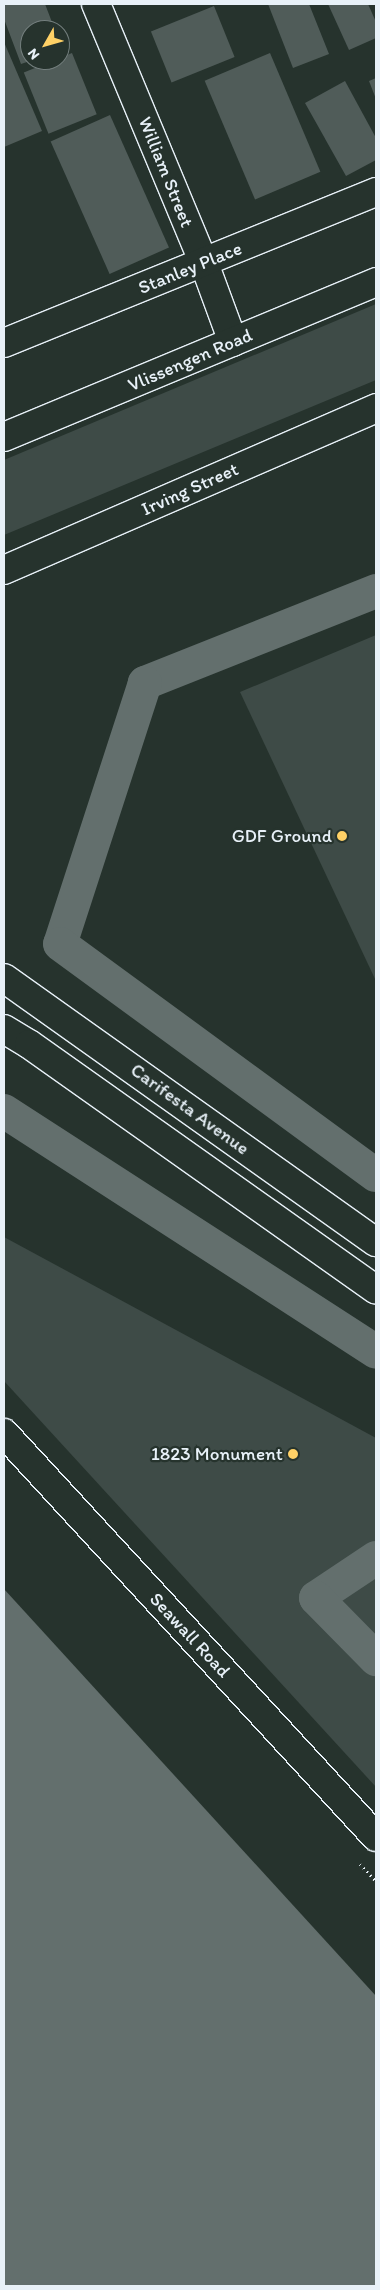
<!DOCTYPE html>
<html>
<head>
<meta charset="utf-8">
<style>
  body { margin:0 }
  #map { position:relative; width:380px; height:2290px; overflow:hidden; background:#26332d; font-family:Itim,sans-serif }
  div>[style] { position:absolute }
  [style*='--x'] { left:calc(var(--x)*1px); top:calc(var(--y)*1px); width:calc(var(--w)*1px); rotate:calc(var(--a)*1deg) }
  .green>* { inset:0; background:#3e4b47 }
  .water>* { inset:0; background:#636f6d }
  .canal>* { height:34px; margin:-17px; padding:0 17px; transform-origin:17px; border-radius:17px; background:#636f6d }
  .building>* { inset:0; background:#505c59; transform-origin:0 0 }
  .path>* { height:3px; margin-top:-1.5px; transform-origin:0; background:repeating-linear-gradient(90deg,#e8f1f8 0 1px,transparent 0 5px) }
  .roads { filter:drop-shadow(1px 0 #e8f1f8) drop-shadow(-1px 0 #e8f1f8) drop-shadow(0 1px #e8f1f8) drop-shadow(0 -1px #e8f1f8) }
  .minor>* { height:28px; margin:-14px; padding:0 14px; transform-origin:14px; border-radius:14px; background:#26332d }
  .tertiary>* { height:28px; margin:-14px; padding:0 14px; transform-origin:14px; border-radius:14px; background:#26332d }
  .secondary>* { height:28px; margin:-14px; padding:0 14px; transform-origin:14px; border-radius:14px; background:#26332d }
  .primary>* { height:28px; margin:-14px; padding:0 14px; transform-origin:14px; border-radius:14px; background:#26332d }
  .dots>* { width:14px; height:14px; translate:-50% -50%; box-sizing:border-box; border:2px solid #26332d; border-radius:50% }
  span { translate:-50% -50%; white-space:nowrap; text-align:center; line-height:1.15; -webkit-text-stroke:4.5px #26332d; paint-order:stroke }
  .street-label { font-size:19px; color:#e8f1f8 }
  .poi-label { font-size:19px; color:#e8f1f8 }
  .right { translate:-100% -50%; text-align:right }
  .frame { position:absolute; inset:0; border:5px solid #e8f1f8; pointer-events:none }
  .north { position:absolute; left:20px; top:20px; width:50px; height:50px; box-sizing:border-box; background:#26332d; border:1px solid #747f7e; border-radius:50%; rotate:232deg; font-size:14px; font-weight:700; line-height:20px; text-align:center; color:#e8f1f8 }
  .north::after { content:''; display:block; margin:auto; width:18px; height:22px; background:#ffd166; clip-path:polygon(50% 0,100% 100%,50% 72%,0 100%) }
</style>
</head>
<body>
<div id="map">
  <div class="green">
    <div style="clip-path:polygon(376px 304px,376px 380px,4px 535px,4px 460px)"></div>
    <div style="clip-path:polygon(376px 635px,376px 981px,240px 692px)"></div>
    <div style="clip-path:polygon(4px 1237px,376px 1438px,376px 1787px,4px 1381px)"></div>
  </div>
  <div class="water">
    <div style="clip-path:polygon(4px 1589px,376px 1996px,376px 2286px,4px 2286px)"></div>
  </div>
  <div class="canal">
    <div style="--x:376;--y:591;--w:249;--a:158.3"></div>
    <div style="--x:145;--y:683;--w:274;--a:108"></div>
    <div style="--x:60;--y:944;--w:391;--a:36.2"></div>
    <div style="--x:4;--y:1111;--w:443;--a:32.9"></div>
    <div style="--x:376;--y:1558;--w:72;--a:146.3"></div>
    <div style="--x:316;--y:1598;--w:86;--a:45.5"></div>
  </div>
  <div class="building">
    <div style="clip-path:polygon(4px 4px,45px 4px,55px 30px,30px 30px,30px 61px,21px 64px,4px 19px)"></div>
    <div style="clip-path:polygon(268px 4px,309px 4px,329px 54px,293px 68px)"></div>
    <div style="clip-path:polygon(328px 4px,368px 4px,376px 22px,376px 38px,349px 50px)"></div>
    <div style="left:214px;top:6px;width:55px;height:68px;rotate:68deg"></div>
    <div style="clip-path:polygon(4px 42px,42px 131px,4px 147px)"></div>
    <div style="left:72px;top:53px;width:66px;height:52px;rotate:68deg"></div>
    <div style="left:270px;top:53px;width:129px;height:71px;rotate:67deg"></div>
    <div style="clip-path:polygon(376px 78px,376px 99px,369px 81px)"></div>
    <div style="clip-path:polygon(345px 81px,376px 138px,376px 160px,346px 176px,305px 103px)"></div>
    <div style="left:110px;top:115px;width:145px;height:65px;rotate:66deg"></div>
  </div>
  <div class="path">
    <div style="--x:360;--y:1864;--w:23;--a:47"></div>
  </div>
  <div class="roads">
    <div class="minor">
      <div style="--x:96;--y:4;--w:281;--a:67.4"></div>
      <div style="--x:204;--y:263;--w:84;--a:69.8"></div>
      <div style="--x:4;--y:343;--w:401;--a:-22.1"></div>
    </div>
    <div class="tertiary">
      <div style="--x:4;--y:1433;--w:549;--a:47.36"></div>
    </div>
    <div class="secondary">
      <div style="--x:4;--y:978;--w:456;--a:35.4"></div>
      <div style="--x:4;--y:1029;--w:29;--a:31"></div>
      <div style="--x:29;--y:1044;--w:425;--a:35.3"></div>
    </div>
    <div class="primary">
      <div style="--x:4;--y:437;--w:403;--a:-22.6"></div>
      <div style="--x:4;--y:570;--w:406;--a:-23.5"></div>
    </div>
  </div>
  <div class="dots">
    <div style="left:342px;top:836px;background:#ffd166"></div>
    <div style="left:293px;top:1454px;background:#ffd166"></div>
  </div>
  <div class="street-label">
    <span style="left:166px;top:172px;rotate:68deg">William Street</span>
    <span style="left:190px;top:268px;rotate:-22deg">Stanley Place</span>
    <span style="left:190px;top:360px;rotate:-23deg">Vlissengen Road</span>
    <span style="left:190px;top:489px;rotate:-24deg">Irving Street</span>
    <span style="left:190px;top:1109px;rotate:36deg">Carifesta Avenue</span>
    <span style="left:190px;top:1635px;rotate:47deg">Seawall Road</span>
  </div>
  <div class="poi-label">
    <span class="right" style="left:332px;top:836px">GDF Ground</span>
    <span class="right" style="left:283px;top:1454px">1823 Monument</span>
  </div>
  <div class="frame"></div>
  <div class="north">N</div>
</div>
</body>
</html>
